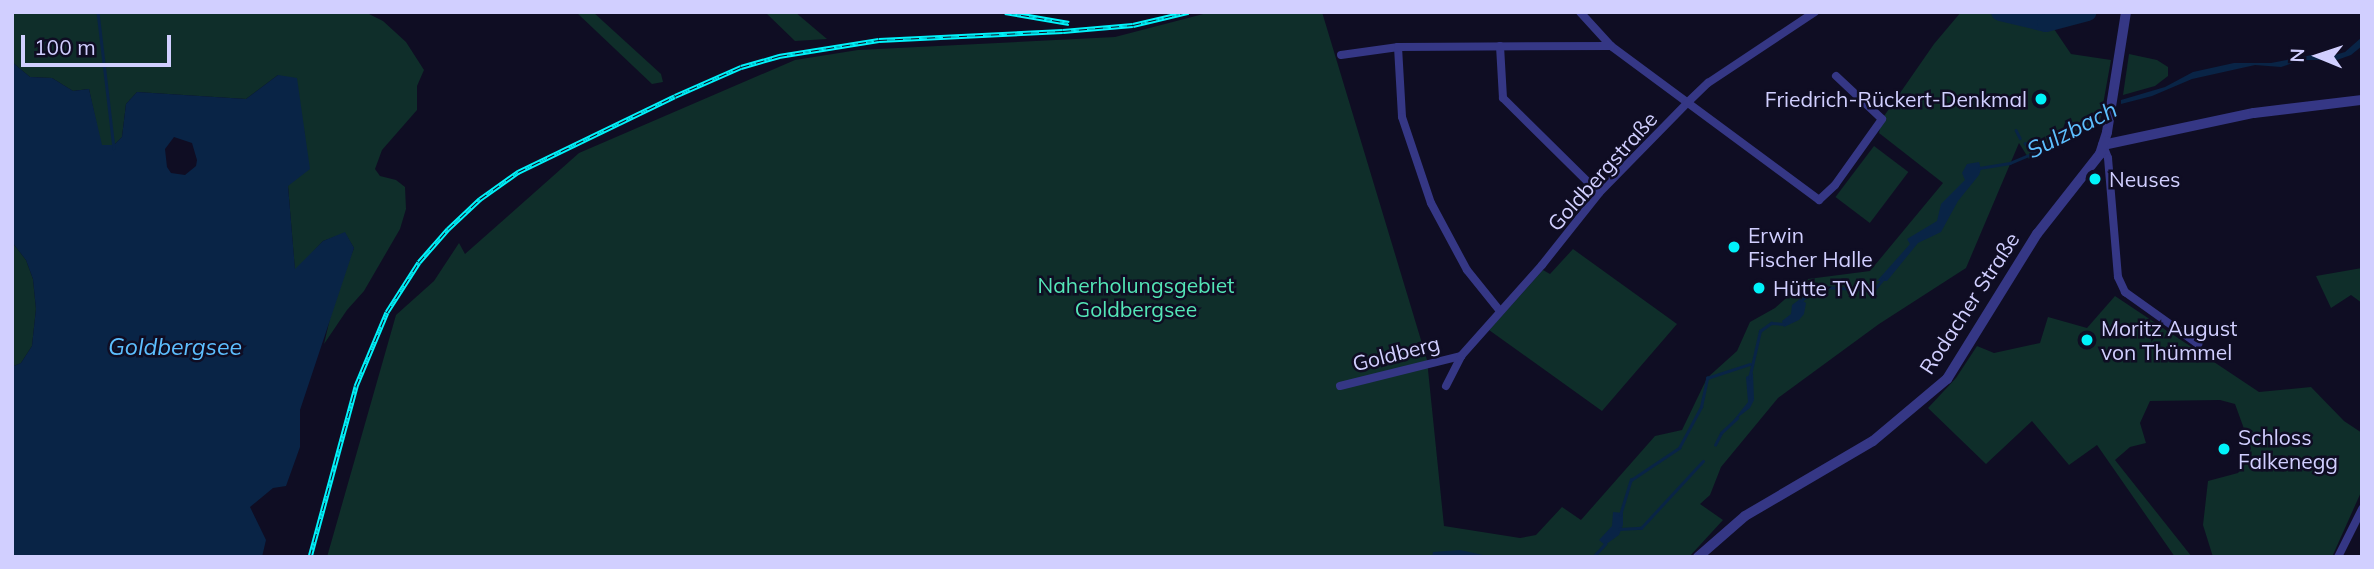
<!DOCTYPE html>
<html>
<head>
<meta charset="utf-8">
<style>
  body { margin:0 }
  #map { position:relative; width:2374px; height:569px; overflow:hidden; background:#0f0d23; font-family:Mulish,sans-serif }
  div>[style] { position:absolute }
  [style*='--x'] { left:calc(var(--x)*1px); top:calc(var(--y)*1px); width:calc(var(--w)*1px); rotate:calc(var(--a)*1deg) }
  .green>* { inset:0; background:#0f2e2a; transform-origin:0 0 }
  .water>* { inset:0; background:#092446 }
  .stream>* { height:2.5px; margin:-1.25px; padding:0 1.25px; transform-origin:1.25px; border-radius:1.25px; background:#092446 }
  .river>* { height:18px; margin:-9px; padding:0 9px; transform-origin:9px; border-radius:9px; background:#092446 }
  .minor>* { height:8px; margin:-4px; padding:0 4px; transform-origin:4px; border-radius:4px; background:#353785 }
  .tertiary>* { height:10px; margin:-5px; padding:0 5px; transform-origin:5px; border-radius:5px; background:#353785 }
  .rail>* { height:5px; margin-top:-2.5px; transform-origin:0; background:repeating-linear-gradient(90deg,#0f0d23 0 8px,#00f3fa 0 16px); box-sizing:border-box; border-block:2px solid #00f3fa }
  .dots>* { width:19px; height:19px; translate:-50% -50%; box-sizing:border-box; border:4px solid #0f0d23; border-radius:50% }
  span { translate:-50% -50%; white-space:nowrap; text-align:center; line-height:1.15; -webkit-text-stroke:5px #0f0d23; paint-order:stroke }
  .poi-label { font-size:21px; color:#d1cfff }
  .right { translate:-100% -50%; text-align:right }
  .left { translate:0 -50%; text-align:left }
  .street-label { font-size:21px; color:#d1cfff }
  .park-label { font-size:21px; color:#54e6b7 }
  .water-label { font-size:23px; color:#5dbfff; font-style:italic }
  .frame { position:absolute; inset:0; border:14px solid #d1cfff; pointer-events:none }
  .north { position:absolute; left:2283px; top:21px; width:70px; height:70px; -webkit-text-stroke:5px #0f0d23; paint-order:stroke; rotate:272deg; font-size:19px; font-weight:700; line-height:28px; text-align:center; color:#d1cfff }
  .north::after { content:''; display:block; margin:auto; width:24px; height:32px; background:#d1cfff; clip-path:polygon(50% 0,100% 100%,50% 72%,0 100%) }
  .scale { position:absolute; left:21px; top:35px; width:150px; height:32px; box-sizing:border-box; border:4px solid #d1cfff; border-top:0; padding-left:9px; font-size:21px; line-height:24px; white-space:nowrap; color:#d1cfff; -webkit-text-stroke:5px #0f0d23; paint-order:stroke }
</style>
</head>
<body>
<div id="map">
  <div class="green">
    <div style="clip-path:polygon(12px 12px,365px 12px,383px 21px,406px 42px,424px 70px,417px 86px,417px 110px,382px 150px,375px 169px,380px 176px,396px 180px,405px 187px,406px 209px,400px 229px,364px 291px,347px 310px,324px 344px,335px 297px,354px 248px,345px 233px,323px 241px,295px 271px,288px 186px,305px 136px,300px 110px,278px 75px,246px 99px,137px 92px,126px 104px,122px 137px,114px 145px,101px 145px,89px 89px,73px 91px,52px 78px,30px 77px,12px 62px)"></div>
    <div style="clip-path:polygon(576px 12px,593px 12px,661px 74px,663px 82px,652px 84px)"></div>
    <div style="clip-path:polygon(765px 12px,795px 12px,827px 39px,795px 41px)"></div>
    <div style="clip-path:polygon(1211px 12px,1322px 12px,1427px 360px,1444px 526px,1520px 538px,1536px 535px,1562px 507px,1581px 520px,1655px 436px,1682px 430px,1707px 378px,1737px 351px,1750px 322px,1775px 308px,1808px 279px,1870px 271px,1943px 183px,1879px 133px,1882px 119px,1934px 44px,1961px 12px,1995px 12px,2003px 20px,2052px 26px,2071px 54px,2111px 60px,2100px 121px,2045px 144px,2029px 159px,2019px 143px,1966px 268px,1879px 324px,1778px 398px,1721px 467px,1710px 495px,1700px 504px,1723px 520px,1689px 557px,327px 557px,396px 315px,434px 281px,459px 243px,465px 254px,579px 153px,795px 60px,858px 50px,1115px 37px)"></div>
    <div style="clip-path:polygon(2129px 54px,2157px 60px,2168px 67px,2168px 76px,2155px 86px,2123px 95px)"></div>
    <div style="left:1874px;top:146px;width:43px;height:64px;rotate:37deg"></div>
    <div style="clip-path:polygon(12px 242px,26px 260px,33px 279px,36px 309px,32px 346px,21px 363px,12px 367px)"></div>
    <div style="clip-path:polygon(1573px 249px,1677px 324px,1602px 411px,1489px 330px,1543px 270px,1550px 274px)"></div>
    <div style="clip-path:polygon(2362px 268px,2362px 303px,2351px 295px,2331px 308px,2316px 276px)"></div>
    <div style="clip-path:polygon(2115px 296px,2259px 392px,2311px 387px,2344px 421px,2362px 433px,2362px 490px,2332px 557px,2213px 557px,2203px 525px,2208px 481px,2238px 473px,2246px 463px,2251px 448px,2235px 404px,2220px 400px,2150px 401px,2140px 423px,2146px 443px,2130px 447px,2115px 460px,2192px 557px,2175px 557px,2097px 445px,2069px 465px,2032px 421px,1986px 464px,1928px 408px,1956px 378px,1977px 346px,1994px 353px,2040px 343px,2048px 317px,2087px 328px)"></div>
  </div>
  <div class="water">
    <div style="clip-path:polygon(2362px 37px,2362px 46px,2351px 55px,2337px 60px,2302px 60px,2281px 67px,2255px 65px,2192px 79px,2152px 96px,2121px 104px,2121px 100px,2165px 87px,2193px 72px,2234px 63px,2271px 63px,2312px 55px,2328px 57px,2345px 52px)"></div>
    <div style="clip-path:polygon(evenodd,12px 62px,30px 77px,52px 78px,73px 91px,89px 89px,102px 145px,114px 145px,122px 137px,126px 104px,137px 92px,246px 99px,278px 75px,297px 78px,310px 169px,288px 186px,295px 269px,323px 241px,345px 232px,354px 248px,300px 410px,300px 447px,286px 486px,273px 488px,250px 507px,266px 540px,262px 557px,12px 557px,12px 367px,21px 363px,32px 346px,36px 309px,33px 279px,26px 260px,12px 242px,12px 62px,174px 137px,192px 143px,197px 160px,196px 166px,185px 175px,171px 173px,167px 167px,165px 149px,174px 137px)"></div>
    <div style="clip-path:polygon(1979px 162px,1981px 169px,1979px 175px,1958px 201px,1941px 232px,1918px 243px,1887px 281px,1877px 281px,1910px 244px,1907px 239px,1937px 221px,1941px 204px,1965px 180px,1962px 173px,1967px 164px)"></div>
    <div style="clip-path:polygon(1800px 299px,1806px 303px,1804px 314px,1799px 320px,1784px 327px,1782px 321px,1791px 314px,1792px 305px)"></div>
    <div style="clip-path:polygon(1753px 373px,1754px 400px,1750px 408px,1732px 422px,1748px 402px,1746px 377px)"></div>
    <div style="clip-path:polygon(1613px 512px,1623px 513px,1623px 525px,1619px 535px,1605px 545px,1599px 540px,1612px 526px)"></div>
    <div style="clip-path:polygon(1460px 550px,1492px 557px,1432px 557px,1433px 552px)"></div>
  </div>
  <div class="stream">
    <div style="--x:98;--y:12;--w:137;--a:83.3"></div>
    <div style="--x:2016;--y:130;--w:9;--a:63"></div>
    <div style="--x:2025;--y:143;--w:13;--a:51"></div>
    <div style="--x:1979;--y:168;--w:31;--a:-9"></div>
    <div style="--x:2010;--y:163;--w:25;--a:-23"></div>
    <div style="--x:2033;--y:153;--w:87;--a:-31"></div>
    <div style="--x:1801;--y:301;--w:13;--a:-45"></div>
    <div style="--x:1810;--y:292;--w:14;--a:-21"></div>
    <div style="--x:1823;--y:287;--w:51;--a:3.4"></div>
    <div style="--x:1874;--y:290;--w:14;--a:-51"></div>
    <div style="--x:1749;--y:379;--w:49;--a:-77.1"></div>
    <div style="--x:1760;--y:331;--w:14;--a:-36"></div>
    <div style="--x:1771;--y:323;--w:13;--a:4"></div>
    <div style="--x:1715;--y:445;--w:13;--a:-63"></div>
    <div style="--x:1721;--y:433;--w:22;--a:-43"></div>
    <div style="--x:1620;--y:515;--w:37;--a:-73"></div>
    <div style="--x:1631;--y:480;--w:58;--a:-33.7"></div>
    <div style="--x:1679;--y:448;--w:47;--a:-61.8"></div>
    <div style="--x:1701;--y:407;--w:30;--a:-78"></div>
    <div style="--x:1707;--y:378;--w:45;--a:-18"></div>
    <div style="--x:1619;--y:529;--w:22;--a:-3"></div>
    <div style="--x:1641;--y:528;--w:91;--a:-47.2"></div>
    <div style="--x:1593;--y:557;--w:18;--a:-47"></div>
  </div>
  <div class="river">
    <div style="--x:2000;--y:12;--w:47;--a:13.4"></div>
    <div style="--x:2046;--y:23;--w:43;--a:-14.7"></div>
  </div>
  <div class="minor">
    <div style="--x:1580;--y:12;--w:46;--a:47.6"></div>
    <div style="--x:1611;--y:46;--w:259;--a:36.5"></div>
    <div style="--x:1819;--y:200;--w:22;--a:-43"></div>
    <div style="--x:1835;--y:185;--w:81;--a:-54.5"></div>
    <div style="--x:1882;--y:119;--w:63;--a:-136.9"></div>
    <div style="--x:1500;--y:46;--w:52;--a:86.7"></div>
    <div style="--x:1503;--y:98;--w:135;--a:44.7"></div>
    <div style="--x:1398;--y:47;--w:70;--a:86.7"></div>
    <div style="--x:1402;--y:117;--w:91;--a:71.4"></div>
    <div style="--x:1431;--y:203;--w:76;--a:61.8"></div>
    <div style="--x:1467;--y:270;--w:53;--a:51.2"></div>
    <div style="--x:1341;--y:55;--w:58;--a:-8"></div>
    <div style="--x:1398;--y:47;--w:213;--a:-0.3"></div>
    <div style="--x:2103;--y:145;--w:14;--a:69"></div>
    <div style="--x:2108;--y:158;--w:119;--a:85.2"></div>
    <div style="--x:2118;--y:277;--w:17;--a:65"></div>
    <div style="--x:2125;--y:292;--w:90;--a:35.5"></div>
    <div style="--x:1340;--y:386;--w:125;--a:-13.9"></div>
    <div style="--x:1446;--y:386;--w:34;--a:-63"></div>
    <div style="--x:1461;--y:356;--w:122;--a:-48.3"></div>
    <div style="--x:1542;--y:265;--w:92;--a:-51.6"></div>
    <div style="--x:1599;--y:193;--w:126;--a:-45.6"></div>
    <div style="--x:1687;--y:103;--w:29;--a:-44"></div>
    <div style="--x:1708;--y:83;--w:128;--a:-33.6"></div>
    <div style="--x:2338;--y:557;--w:54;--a:-63.4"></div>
  </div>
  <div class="tertiary">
    <div style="--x:2103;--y:145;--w:154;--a:-12"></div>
    <div style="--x:2254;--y:113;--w:109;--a:-6.9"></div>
    <div style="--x:1698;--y:557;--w:62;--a:-41.1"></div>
    <div style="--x:1745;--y:516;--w:148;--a:-30.4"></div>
    <div style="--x:1873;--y:441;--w:97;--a:-40"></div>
    <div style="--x:1947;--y:379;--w:171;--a:-58.2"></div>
    <div style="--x:2037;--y:234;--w:102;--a:-51.8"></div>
    <div style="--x:2100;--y:154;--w:23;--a:-72"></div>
    <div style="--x:2107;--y:132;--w:121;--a:-81"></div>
  </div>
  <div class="rail">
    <div style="--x:1005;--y:12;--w:65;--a:9.8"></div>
    <div style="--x:310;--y:557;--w:177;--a:-74.9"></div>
    <div style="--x:356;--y:386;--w:80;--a:-67.3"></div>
    <div style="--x:387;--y:312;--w:59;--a:-57.4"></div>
    <div style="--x:419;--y:262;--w:44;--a:-48.7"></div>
    <div style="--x:448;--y:229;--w:44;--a:-43.2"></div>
    <div style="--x:480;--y:199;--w:47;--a:-35.4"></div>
    <div style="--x:518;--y:172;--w:174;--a:-25.8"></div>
    <div style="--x:675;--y:96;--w:72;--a:-23.7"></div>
    <div style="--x:741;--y:67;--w:40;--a:-16"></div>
    <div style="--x:779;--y:56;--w:101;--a:-9.1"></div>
    <div style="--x:879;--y:40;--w:184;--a:-2.8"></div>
    <div style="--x:1063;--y:31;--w:70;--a:-4.9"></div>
    <div style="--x:1133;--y:25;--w:57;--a:-13.3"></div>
  </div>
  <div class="dots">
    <div style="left:2041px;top:99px;background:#00f3fa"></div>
    <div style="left:2095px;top:179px;background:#00f3fa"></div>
    <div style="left:1734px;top:247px;background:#00f3fa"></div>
    <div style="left:1759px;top:288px;background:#00f3fa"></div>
    <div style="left:2087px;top:340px;background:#00f3fa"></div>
    <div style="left:2224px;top:449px;background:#00f3fa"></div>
  </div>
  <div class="poi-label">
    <span class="right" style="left:2027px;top:99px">Friedrich-Rückert-Denkmal</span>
    <span class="left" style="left:2109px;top:179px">Neuses</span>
    <span class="left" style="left:1748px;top:247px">Erwin<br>Fischer Halle</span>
    <span class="left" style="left:1773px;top:288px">Hütte TVN</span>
    <span class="left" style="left:2101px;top:340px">Moritz August<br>von Thümmel</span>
    <span class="left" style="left:2238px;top:449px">Schloss<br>Falkenegg</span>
  </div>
  <div class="street-label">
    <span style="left:1602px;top:171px;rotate:-48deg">Goldbergstraße</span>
    <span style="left:1969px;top:303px;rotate:-57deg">Rodacher Straße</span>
    <span style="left:1396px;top:353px;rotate:-14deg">Goldberg</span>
  </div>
  <div class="park-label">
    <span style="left:1136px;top:297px">Naherholungsgebiet<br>Goldbergsee</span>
  </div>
  <div class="water-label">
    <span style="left:2072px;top:130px;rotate:-27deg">Sulzbach</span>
    <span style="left:175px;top:347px">Goldbergsee</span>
  </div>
  <div class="frame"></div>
  <div class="north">N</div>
  <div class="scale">100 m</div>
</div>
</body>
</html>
